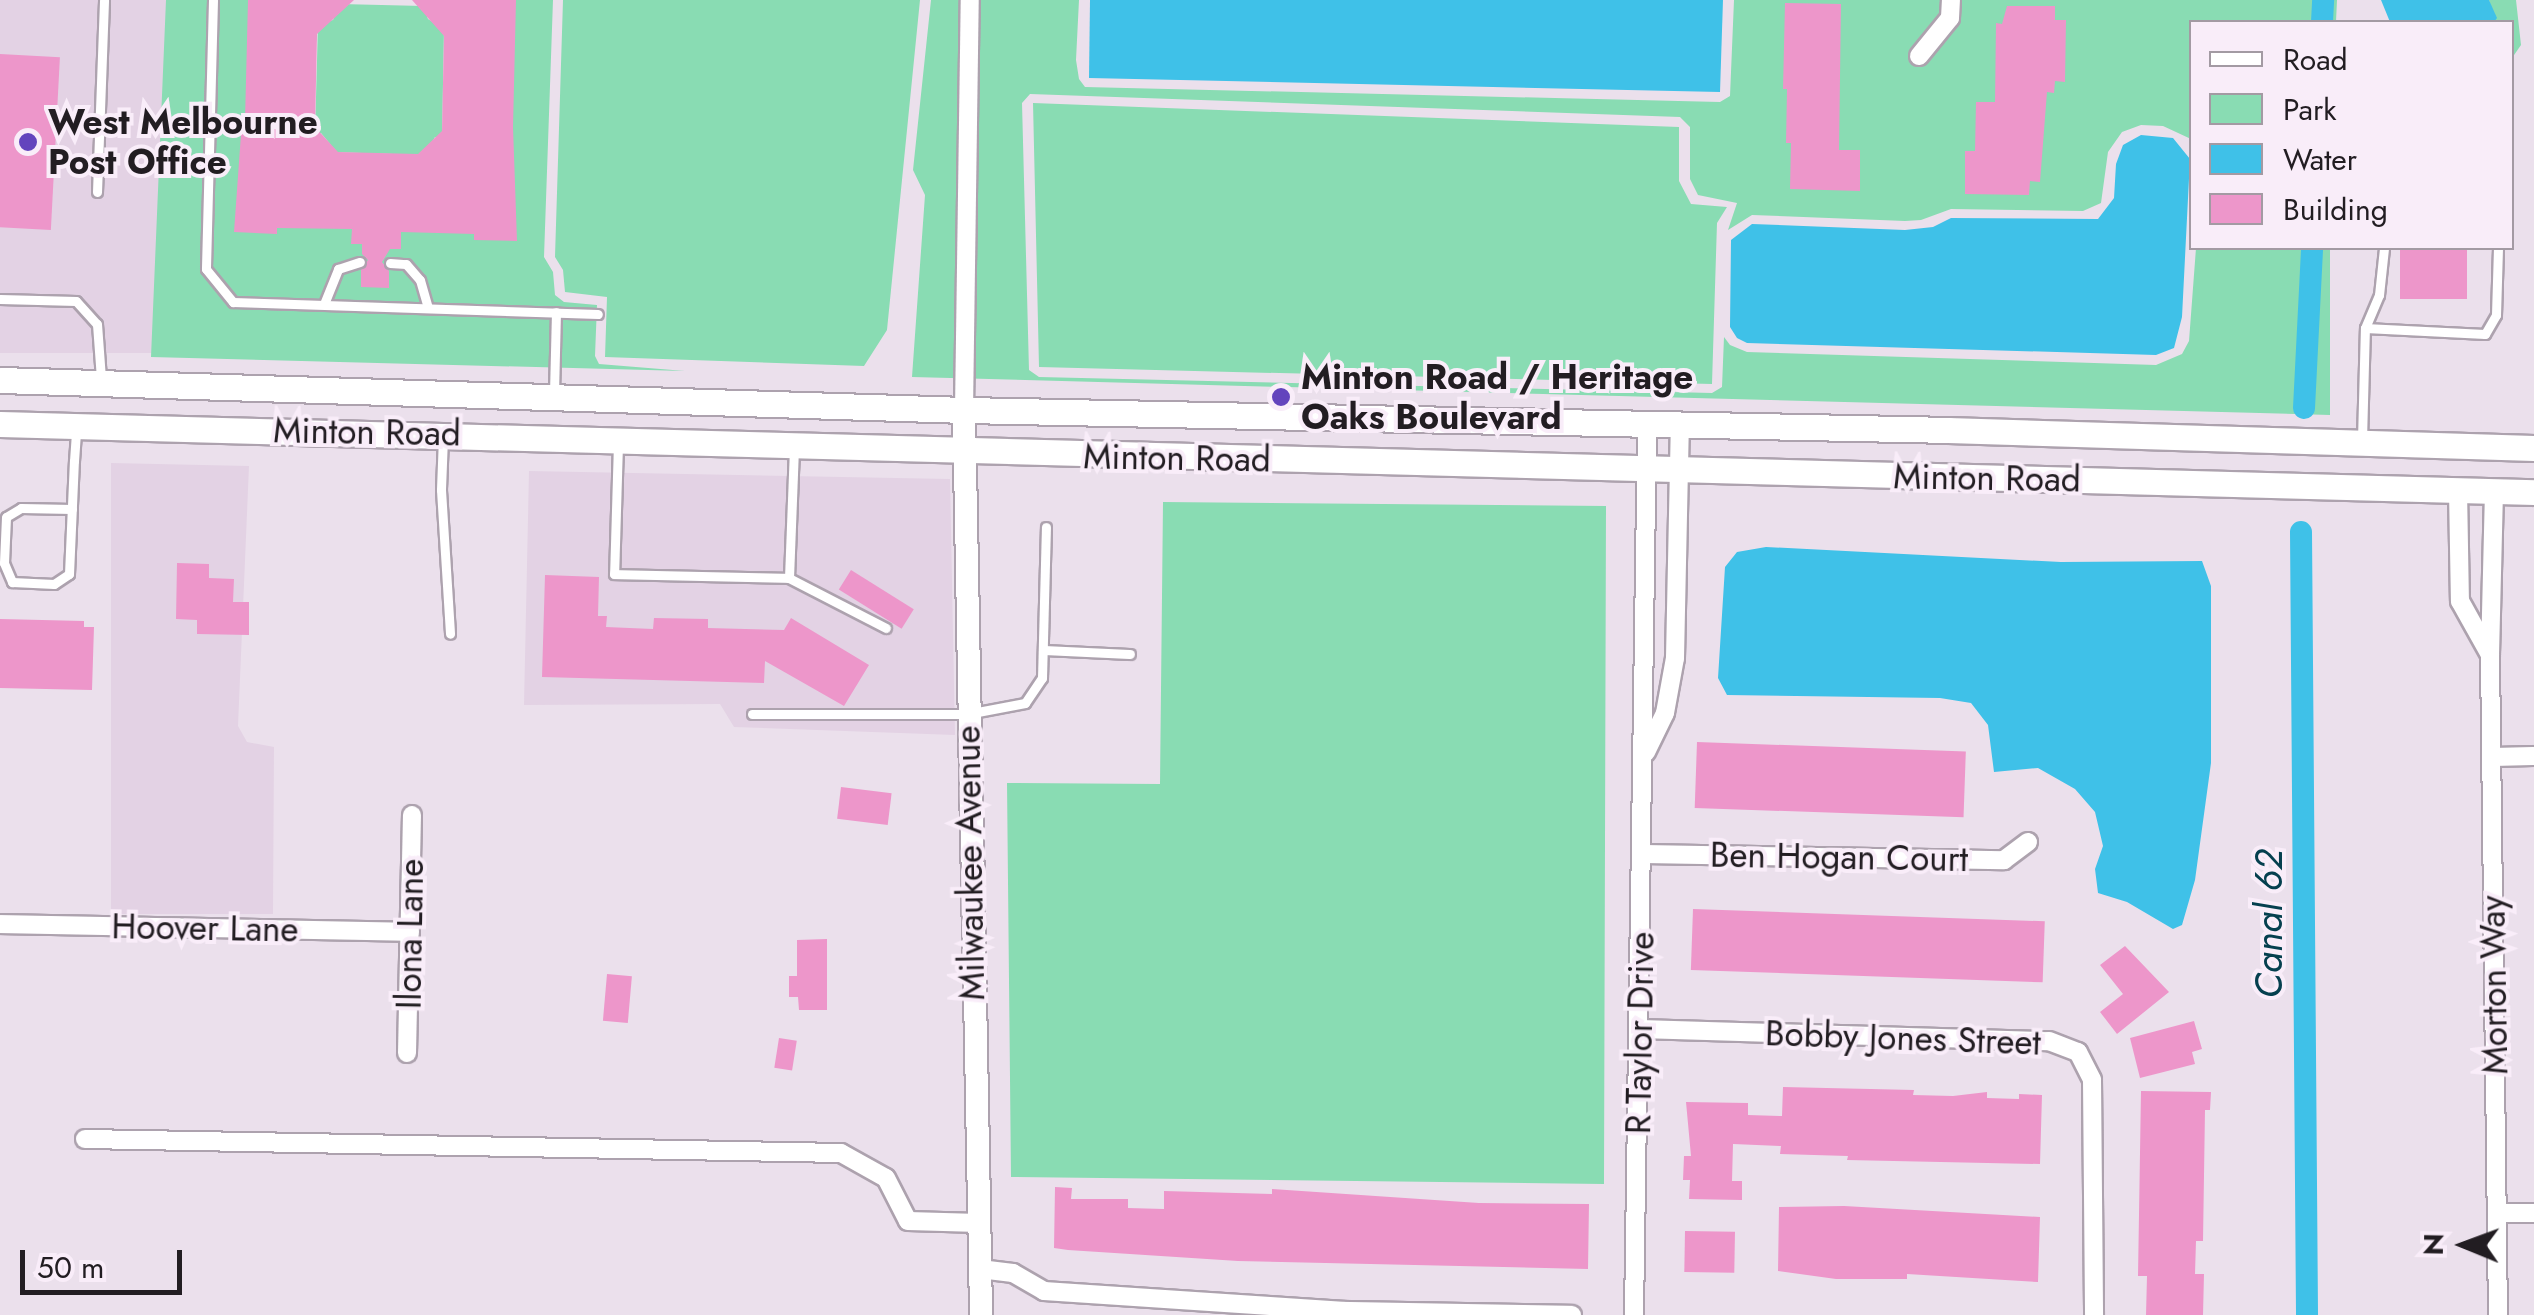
<!DOCTYPE html>
<html>
<head>
<meta charset="utf-8">
<style>
  body { margin:0 }
  #map { position:relative; width:2534px; height:1315px; overflow:hidden; background:#ebe0ec; font-family:Jost,sans-serif }
  div>[style] { position:absolute }
  [style*='--x'] { left:calc(var(--x)*1px); top:calc(var(--y)*1px); width:calc(var(--w)*1px); rotate:calc(var(--a)*1deg) }
  .built>* { inset:0; background:#e3d2e4; transform-origin:0 0 }
  .green>* { inset:0; background:#89dcb3 }
  .water>* { inset:0; background:#3fc1e8 }
  .canal>* { height:22px; margin:-11px; padding:0 11px; transform-origin:11px; border-radius:11px; background:#3fc1e8 }
  .building>* { inset:0; background:#ed96ca; transform-origin:0 0 }
  .roads { filter:drop-shadow(2px 0 #ada2ae) drop-shadow(-2px 0 #ada2ae) drop-shadow(0 2px #ada2ae) drop-shadow(0 -2px #ada2ae) }
  .service>* { height:9px; margin:-4.5px; padding:0 4.5px; transform-origin:4.5px; border-radius:4.5px; background:#fff }
  .minor>* { height:18px; margin:-9px; padding:0 9px; transform-origin:9px; border-radius:9px; background:#fff }
  .tertiary>* { height:22px; margin:-11px; padding:0 11px; transform-origin:11px; border-radius:11px; background:#fff }
  .secondary>* { height:25px; margin:-12.5px; padding:0 12.5px; transform-origin:12.5px; border-radius:12.5px; background:#fff }
  .dots>* { width:28px; height:28px; translate:-50% -50%; box-sizing:border-box; border:5px solid #f9edf9; border-radius:50% }
  span { translate:-50% -50%; white-space:nowrap; text-align:center; line-height:1.15; -webkit-text-stroke:8px #f9edf9; paint-order:stroke }
  .poi-label { font-size:35px; color:#221d22; font-weight:700 }
  .left { translate:0 -50%; text-align:left }
  .street-label { font-size:35px; color:#221d22 }
  .water-label { font-size:38px; color:#05404f; font-style:italic }
  .legend { position:absolute; left:2189px; top:20px; width:325px; height:230px; box-sizing:border-box; background:#f9edf9; border:2px solid #a39aa3; margin:0; padding:12px 18px; list-style:none; font-size:30px; color:#221d22 }
  .legend li { display:flex; align-items:center; gap:20px; height:50px }
  .legend b { width:50px; border:2px solid #a39aa3 }
  .north { position:absolute; left:2414px; top:1195px; width:100px; height:100px; -webkit-text-stroke:8px #f9edf9; paint-order:stroke; rotate:271deg; font-size:28px; font-weight:700; line-height:40px; text-align:center; color:#221d22 }
  .north::after { content:''; display:block; margin:auto; width:35px; height:45px; background:#221d22; clip-path:polygon(50% 0,100% 100%,50% 72%,0 100%) }
  .scale { position:absolute; left:20px; top:1250px; width:162px; height:45px; box-sizing:border-box; border:5px solid #221d22; border-top:0; padding-left:12px; font-size:30px; line-height:35px; white-space:nowrap; color:#221d22; -webkit-text-stroke:8px #f9edf9; paint-order:stroke }
</style>
</head>
<body>
<div id="map">
  <div class="built">
    <div style="left:0;top:0;width:166px;height:353px"></div>
    <div style="clip-path:polygon(111px 463px,249px 466px,238px 726px,247px 742px,274px 747px,273px 914px,111px 914px)"></div>
    <div style="clip-path:polygon(529px 471px,950px 479px,955px 735px,734px 727px,720px 704px,524px 705px)"></div>
  </div>
  <div class="green">
    <div style="clip-path:polygon(166px 0,329px 0,320px 9px,305px 137px,318px 153px,424px 164px,444px 149px,455px 40px,431px 0,553px 0,544px 257px,553px 272px,555px 295px,564px 302px,597px 305px,595px 356px,599px 364px,685px 371px,151px 357px)"></div>
    <div style="clip-path:polygon(563px 0,920px 0,887px 330px,864px 366px,605px 357px,607px 297px,565px 292px,563px 270px,555px 257px)"></div>
    <div style="clip-path:polygon(931px 0,1079px 0,1076px 60px,1079px 79px,1085px 87px,1720px 102px,1730px 96px,1734px 0,2337px 0,2336px 22px,2192px 22px,2191px 139px,2163px 126px,2141px 125px,2122px 132px,2108px 152px,2101px 203px,2083px 211px,1951px 209px,1921px 220px,1905px 221px,1752px 215px,1728px 230px,1737px 203px,1698px 195px,1690px 179px,1690px 127px,1680px 117px,1030px 94px,1022px 103px,1029px 370px,1039px 377px,1712px 393px,1722px 387px,1724px 337px,1730px 345px,1747px 352px,2156px 365px,2182px 354px,2189px 341px,2196px 248px,2330px 248px,2330px 415px,912px 377px,925px 195px,913px 170px)"></div>
    <div style="clip-path:polygon(2489px 0,2516px 0,2521px 45px,2512px 58px,2512px 22px,2494px 22px)"></div>
    <div style="clip-path:polygon(340px 4px,423px 6px,428px 19px,444px 29px,442px 138px,435px 137px,425px 155px,330px 152px,331px 145px,321px 133px,315px 134px,318px 24px,333px 20px)"></div>
    <div style="clip-path:polygon(1033px 103px,1679px 127px,1679px 181px,1691px 204px,1727px 207px,1717px 223px,1712px 384px,1039px 367px)"></div>
    <div style="clip-path:polygon(1163px 502px,1606px 506px,1604px 1184px,1011px 1177px,1007px 783px,1160px 784px)"></div>
  </div>
  <div class="water">
    <div style="clip-path:polygon(1090px 0,1723px 0,1720px 92px,1089px 78px)"></div>
    <div style="clip-path:polygon(2381px 0,2489px 0,2497px 18px,2494px 22px,2390px 22px)"></div>
    <div style="clip-path:polygon(2141px 135px,2173px 138px,2190px 159px,2182px 317px,2174px 348px,2156px 355px,1747px 343px,1737px 338px,1730px 327px,1731px 240px,1752px 224px,1905px 230px,1933px 227px,1951px 218px,2098px 219px,2114px 198px,2116px 164px,2123px 145px)"></div>
    <div style="clip-path:polygon(1766px 547px,2061px 562px,2202px 561px,2211px 586px,2211px 763px,2195px 880px,2182px 925px,2173px 929px,2127px 902px,2098px 893px,2095px 869px,2103px 846px,2095px 812px,2075px 789px,2038px 768px,1994px 772px,1988px 725px,1971px 703px,1940px 698px,1727px 695px,1718px 678px,1725px 567px,1737px 552px)"></div>
  </div>
  <div class="canal">
    <div style="--x:2322;--y:22;--w:22;--a:-87"></div>
    <div style="--x:2304;--y:408;--w:160;--a:-87.1"></div>
    <div style="--x:2301;--y:532;--w:783;--a:89.56"></div>
  </div>
  <div class="building">
    <div style="clip-path:polygon(248px 0,354px 0,317px 34px,315px 127px,338px 152px,418px 154px,442px 131px,444px 36px,412px 0,516px 0,513px 127px,517px 241px,474px 240px,474px 234px,401px 232px,401px 249px,390px 249px,382px 262px,389px 271px,389px 288px,361px 287px,361px 270px,368px 260px,362px 254px,362px 244px,351px 244px,352px 229px,277px 228px,277px 234px,234px 232px,242px 120px,245px 120px)"></div>
    <div style="clip-path:polygon(1785px 3px,1841px 4px,1839px 150px,1860px 150px,1860px 191px,1790px 189px,1791px 143px,1786px 143px,1787px 89px,1783px 89px)"></div>
    <div style="clip-path:polygon(2007px 6px,2055px 6px,2055px 20px,2066px 20px,2065px 82px,2055px 81px,2054px 93px,2047px 92px,2040px 182px,2030px 181px,2029px 195px,1965px 194px,1965px 151px,1975px 151px,1976px 102px,1995px 102px,1996px 23px,2002px 24px)"></div>
    <div style="left:0;top:54px;width:60px;height:173px;rotate:3deg"></div>
    <div style="left:2400px;top:248px;width:67px;height:51px"></div>
    <div style="clip-path:polygon(177px 563px,209px 564px,209px 578px,234px 579px,233px 602px,249px 602px,249px 635px,197px 634px,197px 620px,176px 619px)"></div>
    <div style="left:851px;top:570px;width:74px;height:23px;rotate:32deg"></div>
    <div style="clip-path:polygon(545px 575px,599px 577px,598px 616px,607px 616px,606px 627px,653px 629px,654px 618px,708px 619px,708px 628px,784px 630px,791px 618px,869px 665px,844px 706px,765px 661px,764px 683px,542px 677px)"></div>
    <div style="clip-path:polygon(0 619px,84px 621px,84px 627px,94px 627px,92px 690px,0 688px)"></div>
    <div style="left:1697px;top:742px;width:269px;height:66px;rotate:2deg"></div>
    <div style="left:841px;top:787px;width:51px;height:32px;rotate:7deg"></div>
    <div style="left:1693px;top:909px;width:352px;height:61px;rotate:2deg"></div>
    <div style="clip-path:polygon(827px 939px,827px 1010px,799px 1010px,798px 997px,789px 997px,789px 976px,797px 976px,797px 940px)"></div>
    <div style="clip-path:polygon(2125px 946px,2169px 992px,2117px 1034px,2100px 1012px,2123px 994px,2100px 965px)"></div>
    <div style="left:607px;top:974px;width:25px;height:47px;rotate:5deg"></div>
    <div style="clip-path:polygon(2194px 1021px,2202px 1049px,2192px 1052px,2195px 1064px,2140px 1078px,2130px 1038px)"></div>
    <div style="left:779px;top:1038px;width:18px;height:30px;rotate:9deg"></div>
    <div style="clip-path:polygon(1783px 1087px,1914px 1090px,1913px 1095px,1953px 1096px,1987px 1092px,1987px 1098px,2019px 1099px,2019px 1094px,2042px 1095px,2040px 1164px,1847px 1160px,1848px 1156px,1780px 1154px,1781px 1146px,1733px 1144px,1732px 1181px,1742px 1181px,1742px 1200px,1689px 1199px,1690px 1180px,1683px 1180px,1684px 1156px,1691px 1156px,1686px 1102px,1748px 1103px,1748px 1115px,1782px 1116px)"></div>
    <div style="clip-path:polygon(2141px 1091px,2211px 1092px,2210px 1110px,2205px 1110px,2203px 1241px,2196px 1241px,2195px 1274px,2204px 1274px,2203px 1315px,2146px 1315px,2147px 1276px,2138px 1276px)"></div>
    <div style="clip-path:polygon(1055px 1187px,1072px 1188px,1071px 1199px,1128px 1199px,1128px 1208px,1164px 1209px,1164px 1191px,1272px 1194px,1272px 1189px,1479px 1203px,1589px 1204px,1588px 1269px,1238px 1261px,1068px 1250px,1054px 1248px)"></div>
    <div style="clip-path:polygon(1844px 1206px,2040px 1217px,2038px 1282px,1907px 1274px,1907px 1279px,1836px 1279px,1778px 1271px,1779px 1207px)"></div>
    <div style="left:1685px;top:1231px;width:50px;height:41px;rotate:1deg"></div>
  </div>
  <div class="roads">
    <div class="service">
      <div style="--x:213;--y:0;--w:269;--a:91.5"></div>
      <div style="--x:206;--y:269;--w:43;--a:50.7"></div>
      <div style="--x:233;--y:302;--w:365;--a:1.9"></div>
      <div style="--x:97;--y:192;--w:192;--a:-87.9"></div>
      <div style="--x:390;--y:263;--w:16;--a:4"></div>
      <div style="--x:406;--y:264;--w:21;--a:49"></div>
      <div style="--x:420;--y:280;--w:29;--a:74"></div>
      <div style="--x:0;--y:299;--w:76;--a:1.5"></div>
      <div style="--x:76;--y:301;--w:31;--a:48"></div>
      <div style="--x:97;--y:324;--w:55;--a:85.8"></div>
      <div style="--x:324;--y:304;--w:38;--a:-68"></div>
      <div style="--x:338;--y:269;--w:23;--a:-18"></div>
      <div style="--x:2365;--y:328;--w:36;--a:-67"></div>
      <div style="--x:2379;--y:295;--w:47;--a:-83.9"></div>
      <div style="--x:554;--y:393;--w:81;--a:-88.6"></div>
      <div style="--x:443;--y:437;--w:53;--a:92.2"></div>
      <div style="--x:441;--y:490;--w:144;--a:86.4"></div>
      <div style="--x:2362;--y:440;--w:112;--a:-88.5"></div>
      <div style="--x:2365;--y:328;--w:120;--a:2.9"></div>
      <div style="--x:2485;--y:334;--w:22;--a:-60"></div>
      <div style="--x:2496;--y:315;--w:67;--a:-88.3"></div>
      <div style="--x:618;--y:443;--w:131;--a:91.7"></div>
      <div style="--x:614;--y:574;--w:175;--a:1.3"></div>
      <div style="--x:789;--y:578;--w:130;--a:-87.8"></div>
      <div style="--x:72;--y:509;--w:51;--a:-178.9"></div>
      <div style="--x:21;--y:508;--w:17;--a:149"></div>
      <div style="--x:6;--y:517;--w:46;--a:92.5"></div>
      <div style="--x:4;--y:563;--w:21;--a:67"></div>
      <div style="--x:12;--y:582;--w:42;--a:2.7"></div>
      <div style="--x:54;--y:584;--w:18;--a:-34"></div>
      <div style="--x:69;--y:574;--w:113;--a:-87.5"></div>
      <div style="--x:74;--y:461;--w:32;--a:-86"></div>
      <div style="--x:789;--y:578;--w:109;--a:27.3"></div>
      <div style="--x:1043;--y:650;--w:87;--a:2.6"></div>
      <div style="--x:752;--y:714;--w:215;--a:0"></div>
      <div style="--x:967;--y:714;--w:59;--a:-10.7"></div>
      <div style="--x:1025;--y:703;--w:30;--a:-56"></div>
      <div style="--x:1042;--y:678;--w:151;--a:-88.5"></div>
    </div>
    <div class="minor">
      <div style="--x:1919;--y:56;--w:49;--a:-50.8"></div>
      <div style="--x:1950;--y:18;--w:18;--a:-87"></div>
      <div style="--x:964;--y:410;--w:410;--a:-89.2"></div>
      <div style="--x:2458;--y:490;--w:111;--a:89"></div>
      <div style="--x:2460;--y:601;--w:62;--a:60.9"></div>
      <div style="--x:2494;--y:491;--w:164;--a:91.4"></div>
      <div style="--x:2490;--y:655;--w:660;--a:89.31"></div>
      <div style="--x:1646;--y:752;--w:43;--a:-64"></div>
      <div style="--x:1665;--y:713;--w:56;--a:-79.7"></div>
      <div style="--x:1675;--y:658;--w:233;--a:-88.8"></div>
      <div style="--x:2492;--y:757;--w:42;--a:-1.4"></div>
      <div style="--x:1644;--y:854;--w:360;--a:1"></div>
      <div style="--x:2004;--y:860;--w:30;--a:-37"></div>
      <div style="--x:0;--y:924;--w:410;--a:1.1"></div>
      <div style="--x:1640;--y:1029;--w:409;--a:1.7"></div>
      <div style="--x:2049;--y:1041;--w:31;--a:21"></div>
      <div style="--x:2078;--y:1052;--w:31;--a:63"></div>
      <div style="--x:2092;--y:1080;--w:235;--a:89.5"></div>
      <div style="--x:407;--y:1053;--w:238;--a:-88.8"></div>
      <div style="--x:85;--y:1139;--w:756;--a:1.06"></div>
      <div style="--x:841;--y:1153;--w:51;--a:29.1"></div>
      <div style="--x:886;--y:1178;--w:48;--a:62.9"></div>
      <div style="--x:908;--y:1221;--w:71;--a:1.6"></div>
      <div style="--x:2497;--y:1213;--w:37;--a:0"></div>
      <div style="--x:980;--y:1269;--w:33;--a:7"></div>
      <div style="--x:1013;--y:1273;--w:36;--a:30"></div>
      <div style="--x:1044;--y:1291;--w:302;--a:3.8"></div>
      <div style="--x:1345;--y:1311;--w:227;--a:1"></div>
      <div style="--x:1634;--y:1315;--w:891;--a:-89.16"></div>
    </div>
    <div class="tertiary">
      <div style="--x:964;--y:410;--w:905;--a:88.92"></div>
    </div>
    <div class="secondary">
      <div style="--x:0;--y:380;--w:964;--a:1.78"></div>
      <div style="--x:964;--y:410;--w:984;--a:1.16"></div>
      <div style="--x:1948;--y:430;--w:586;--a:1.76"></div>
      <div style="--x:0;--y:424;--w:2535;--a:1.54"></div>
    </div>
  </div>
  <div class="dots">
    <div style="left:28px;top:142px;background:#6344bd"></div>
    <div style="left:1281px;top:397px;background:#6344bd"></div>
  </div>
  <div class="poi-label">
    <span class="left" style="left:48px;top:142px">West Melbourne<br>Post Office</span>
    <span class="left" style="left:1301px;top:397px">Minton Road / Heritage<br>Oaks Boulevard</span>
  </div>
  <div class="street-label">
    <span style="left:367px;top:432px;rotate:1deg">Minton Road</span>
    <span style="left:1177px;top:458px;rotate:1deg">Minton Road</span>
    <span style="left:1987px;top:478px;rotate:1deg">Minton Road</span>
    <span style="left:1839px;top:857px;rotate:1deg">Ben Hogan Court</span>
    <span style="left:970px;top:863px;rotate:-91deg">Milwaukee Avenue</span>
    <span style="left:205px;top:928px;rotate:1deg">Hoover Lane</span>
    <span style="left:410px;top:934px;rotate:-89deg">Ilona Lane</span>
    <span style="left:2494px;top:985px;rotate:-91deg">Morton Way</span>
    <span style="left:1640px;top:1033px;rotate:-89deg">R Taylor Drive</span>
    <span style="left:1903px;top:1038px;rotate:2deg">Bobby Jones Street</span>
  </div>
  <div class="water-label">
    <span style="left:2269px;top:924px;rotate:-90deg">Canal 62</span>
  </div>
  <ul class="legend">
  <li><b style="height:12px;background:#fff"></b>Road</li>
  <li><b style="height:28px;background:#89dcb3"></b>Park</li>
  <li><b style="height:28px;background:#3fc1e8"></b>Water</li>
  <li><b style="height:28px;background:#ed96ca"></b>Building</li>
  </ul>
  <div class="north">N</div>
  <div class="scale">50 m</div>
</div>
</body>
</html>
